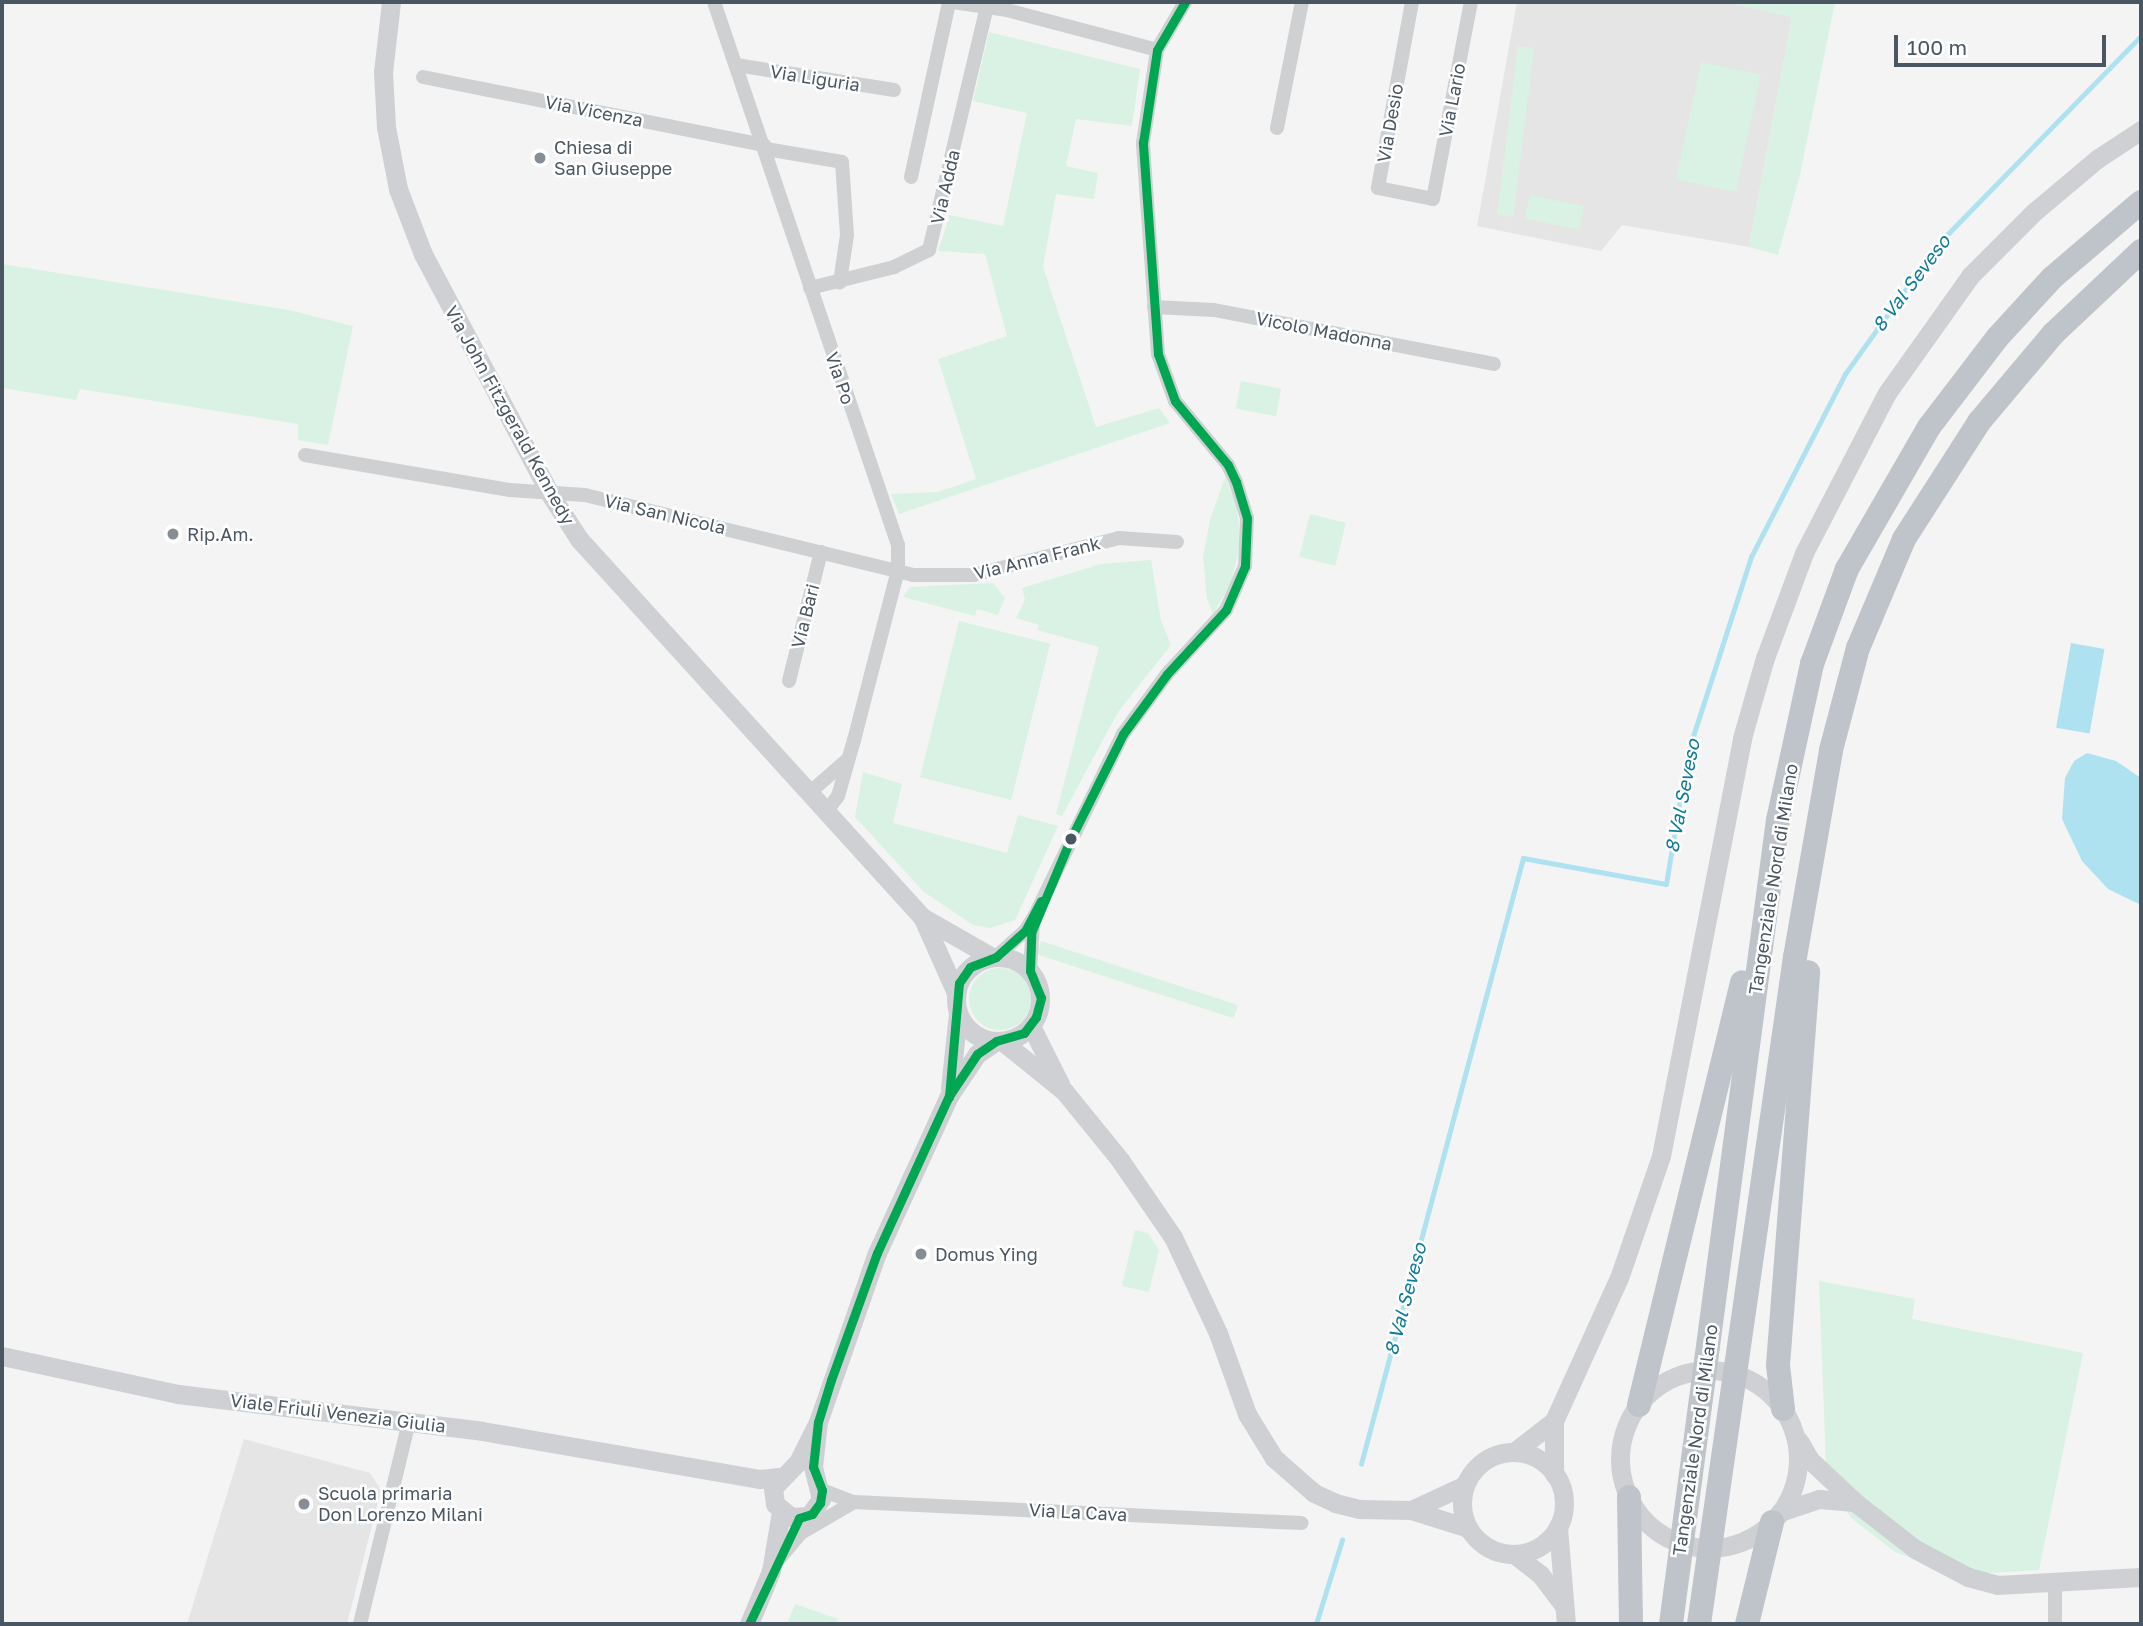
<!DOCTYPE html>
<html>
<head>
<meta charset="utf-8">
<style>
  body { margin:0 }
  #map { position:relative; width:2143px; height:1626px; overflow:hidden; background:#f4f4f4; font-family:"Golos Text",sans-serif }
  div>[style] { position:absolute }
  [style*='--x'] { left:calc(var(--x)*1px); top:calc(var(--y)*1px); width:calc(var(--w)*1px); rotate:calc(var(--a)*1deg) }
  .education>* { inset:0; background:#e6e5e6 }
  .green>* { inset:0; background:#d9f2e3; transform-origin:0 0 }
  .round { border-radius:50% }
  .water>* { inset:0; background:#aee2f0; transform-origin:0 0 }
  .stream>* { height:4.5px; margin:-2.25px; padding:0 2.25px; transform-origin:2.25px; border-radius:2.25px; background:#aee2f0 }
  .street>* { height:14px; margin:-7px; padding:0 7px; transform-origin:7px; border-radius:7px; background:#ced0d2 }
  .secondary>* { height:19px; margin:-9.5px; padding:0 9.5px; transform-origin:9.5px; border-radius:9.5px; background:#ced0d4 }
  .secondary>.ring { margin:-9.5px; padding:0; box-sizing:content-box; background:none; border:19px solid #ced0d4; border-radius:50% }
  .highway>* { height:24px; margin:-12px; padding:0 12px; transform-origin:12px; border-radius:12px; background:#bec4c9 }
  .bus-1>* { height:9px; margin:-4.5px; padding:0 4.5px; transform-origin:4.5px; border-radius:4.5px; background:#00a651 }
  .dots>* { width:19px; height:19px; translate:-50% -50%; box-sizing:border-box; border:4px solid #fff; border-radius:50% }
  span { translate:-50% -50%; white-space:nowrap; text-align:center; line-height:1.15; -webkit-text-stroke:5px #fff; paint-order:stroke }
  .street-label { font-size:18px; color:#4a5661 }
  .poi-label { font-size:18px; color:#4a5661 }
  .left { translate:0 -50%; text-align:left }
  .water-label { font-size:19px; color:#0c7c9b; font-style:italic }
  .frame { position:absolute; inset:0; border:4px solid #4a5661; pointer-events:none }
  .scale { position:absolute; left:1894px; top:35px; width:212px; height:32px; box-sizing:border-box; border:4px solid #4a5661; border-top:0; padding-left:9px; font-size:21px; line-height:24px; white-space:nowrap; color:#4a5661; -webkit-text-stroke:5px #fff; paint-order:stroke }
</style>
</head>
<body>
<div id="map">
  <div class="education">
    <div style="clip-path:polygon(1517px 2px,1724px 2px,1792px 17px,1749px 247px,1622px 225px,1601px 251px,1477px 226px)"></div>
    <div style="clip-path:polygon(244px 1439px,370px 1473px,381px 1490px,347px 1624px,187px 1624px)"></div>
  </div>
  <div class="green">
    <div style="clip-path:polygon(1724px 2px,1835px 2px,1800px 175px,1778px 255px,1749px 247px,1792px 17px)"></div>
    <div style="clip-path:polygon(989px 32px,1140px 69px,1132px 126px,1076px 119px,1066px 166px,1098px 173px,1094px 199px,1056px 194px,1043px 267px,1096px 427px,1159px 408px,1170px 423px,899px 514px,891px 494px,938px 492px,976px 479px,938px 359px,1007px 336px,985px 254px,938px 251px,950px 215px,1003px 226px,1027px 113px,973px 101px)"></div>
    <div style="left:1518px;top:46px;width:16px;height:170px;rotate:7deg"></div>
    <div style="left:1701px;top:62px;width:61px;height:120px;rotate:12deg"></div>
    <div style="left:1530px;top:195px;width:55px;height:24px;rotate:12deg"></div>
    <div style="clip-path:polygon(2px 264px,289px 310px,353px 326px,328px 445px,298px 440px,298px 424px,80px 389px,76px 400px,2px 388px)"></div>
    <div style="left:1241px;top:381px;width:41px;height:28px;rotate:11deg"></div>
    <div style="clip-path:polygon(1225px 477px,1237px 505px,1240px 545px,1231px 583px,1213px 614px,1207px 599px,1203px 557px,1210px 520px)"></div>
    <div style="left:1310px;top:514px;width:37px;height:44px;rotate:14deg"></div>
    <div style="clip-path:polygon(1151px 560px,1161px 621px,1171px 645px,1118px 712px,1062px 816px,1056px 814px,1099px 647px,1037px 630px,1039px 625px,1016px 618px,1025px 600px,1022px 588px,1101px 564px)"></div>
    <div style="clip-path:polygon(993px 583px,1005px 598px,998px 615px,977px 609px,975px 616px,903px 597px,910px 587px)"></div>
    <div style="left:959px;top:621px;width:94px;height:161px;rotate:14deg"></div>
    <div style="clip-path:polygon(863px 772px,902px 784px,893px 823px,1007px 853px,1018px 815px,1058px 826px,1015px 920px,990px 928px,973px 925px,924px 892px,855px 817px)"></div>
    <div style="left:1041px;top:941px;width:207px;height:14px;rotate:18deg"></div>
    <div class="round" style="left:969px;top:968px;width:62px;height:62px"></div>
    <div style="clip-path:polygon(1135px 1230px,1148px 1233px,1159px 1250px,1149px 1292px,1122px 1286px)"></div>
    <div style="clip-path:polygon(1819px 1281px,1915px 1299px,1912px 1319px,2083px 1353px,2039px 1570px,1974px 1574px,1943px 1569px,1895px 1552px,1851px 1518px,1834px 1494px,1826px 1466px)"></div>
    <div style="clip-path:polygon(795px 1604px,838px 1619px,836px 1624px,787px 1624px)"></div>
  </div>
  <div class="water">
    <div style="left:2071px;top:643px;width:34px;height:86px;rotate:10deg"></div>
    <div style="clip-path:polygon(2087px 753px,2116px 761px,2141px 778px,2141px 905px,2108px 889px,2082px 861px,2062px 819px,2065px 778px,2074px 761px)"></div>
  </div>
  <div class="stream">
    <div style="--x:1361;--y:1464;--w:627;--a:-75.03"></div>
    <div style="--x:1523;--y:858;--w:145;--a:10.3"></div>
    <div style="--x:1666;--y:884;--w:134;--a:-80.5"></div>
    <div style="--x:1688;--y:752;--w:205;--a:-72.1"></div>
    <div style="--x:1751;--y:557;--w:206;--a:-62.8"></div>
    <div style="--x:1845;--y:374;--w:160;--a:-54.4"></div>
    <div style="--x:1938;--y:244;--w:291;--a:-45.7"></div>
    <div style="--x:1316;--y:1624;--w:88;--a:-72.8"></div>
  </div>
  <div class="street">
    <div style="--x:714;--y:2;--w:573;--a:71.28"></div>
    <div style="--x:898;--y:545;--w:25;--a:90"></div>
    <div style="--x:898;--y:570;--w:176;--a:104.5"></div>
    <div style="--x:854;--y:740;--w:58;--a:105.9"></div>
    <div style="--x:838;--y:796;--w:21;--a:127"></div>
    <div style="--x:953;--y:2;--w:55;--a:8.4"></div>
    <div style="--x:1007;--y:10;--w:155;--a:14.9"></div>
    <div style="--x:1412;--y:2;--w:189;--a:100.4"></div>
    <div style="--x:1378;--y:188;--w:56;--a:11.3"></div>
    <div style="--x:1433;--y:199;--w:201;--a:-79.1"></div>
    <div style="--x:736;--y:65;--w:160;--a:9"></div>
    <div style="--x:423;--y:77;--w:348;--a:11.3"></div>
    <div style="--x:1277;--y:128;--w:128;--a:-78.8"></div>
    <div style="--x:766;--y:149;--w:77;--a:9.7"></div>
    <div style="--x:842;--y:162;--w:73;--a:86.1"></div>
    <div style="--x:847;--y:235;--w:48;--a:98.5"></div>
    <div style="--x:911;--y:177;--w:179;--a:-77.7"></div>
    <div style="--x:810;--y:288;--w:87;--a:-14"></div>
    <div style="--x:894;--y:267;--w:39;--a:-26"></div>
    <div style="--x:929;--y:250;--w:255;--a:-76.6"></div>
    <div style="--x:1154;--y:307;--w:60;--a:2.9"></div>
    <div style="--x:1214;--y:310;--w:285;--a:10.9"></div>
    <div style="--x:305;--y:455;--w:208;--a:9.7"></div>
    <div style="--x:510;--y:490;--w:75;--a:3.8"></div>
    <div style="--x:585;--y:495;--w:338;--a:13.7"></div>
    <div style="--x:913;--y:575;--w:60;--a:0"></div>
    <div style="--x:973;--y:575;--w:151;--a:-14.2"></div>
    <div style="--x:1119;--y:538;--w:58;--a:3.9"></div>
    <div style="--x:789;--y:681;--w:133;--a:-76.1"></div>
    <div style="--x:808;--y:794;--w:52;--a:-41.1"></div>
    <div style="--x:996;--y:957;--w:39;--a:-42"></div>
    <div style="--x:1025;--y:931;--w:19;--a:-58"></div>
    <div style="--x:1035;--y:915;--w:201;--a:-64.1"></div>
    <div style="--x:1123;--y:734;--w:74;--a:-53.7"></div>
    <div style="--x:1167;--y:674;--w:87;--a:-47.3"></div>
    <div style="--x:1226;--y:610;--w:48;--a:-66.6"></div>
    <div style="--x:1245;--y:566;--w:48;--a:-87.6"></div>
    <div style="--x:1247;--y:518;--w:38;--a:-107"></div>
    <div style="--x:1236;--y:482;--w:19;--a:-115"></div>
    <div style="--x:1228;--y:465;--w:83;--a:-129.6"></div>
    <div style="--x:1175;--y:401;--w:50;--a:-109.9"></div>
    <div style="--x:1158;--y:354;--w:212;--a:-94.1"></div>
    <div style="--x:1143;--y:143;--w:94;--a:-81.4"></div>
    <div style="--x:1157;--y:50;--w:56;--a:-59.7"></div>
    <div style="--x:1030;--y:971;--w:48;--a:-86.4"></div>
    <div style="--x:822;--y:1490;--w:34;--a:21"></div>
    <div style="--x:854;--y:1502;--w:5;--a:180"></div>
    <div style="--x:779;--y:1559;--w:34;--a:-50"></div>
    <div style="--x:801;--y:1533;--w:61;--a:-30.3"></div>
    <div style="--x:854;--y:1502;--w:448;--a:2.7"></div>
    <div style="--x:360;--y:1624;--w:209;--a:-76.4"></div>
    <div style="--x:2055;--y:1624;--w:41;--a:-90"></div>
  </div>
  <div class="secondary">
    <div style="--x:391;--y:2;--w:70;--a:96.5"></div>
    <div style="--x:383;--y:72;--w:55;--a:86.9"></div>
    <div style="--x:386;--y:127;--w:63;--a:79"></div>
    <div style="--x:398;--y:189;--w:70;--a:69"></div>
    <div style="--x:423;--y:254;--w:272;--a:62.1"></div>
    <div style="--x:550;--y:494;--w:54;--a:57.2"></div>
    <div style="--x:579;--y:539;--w:510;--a:47.78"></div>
    <div style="--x:922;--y:917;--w:81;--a:29.7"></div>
    <div style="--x:924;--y:921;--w:79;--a:66"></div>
    <div class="ring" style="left:956px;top:957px;width:65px;height:65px"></div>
    <div style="--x:1031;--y:1026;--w:65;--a:63.4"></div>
    <div style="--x:1002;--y:1041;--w:80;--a:38.9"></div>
    <div style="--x:1064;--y:1091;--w:89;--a:50.9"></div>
    <div style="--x:1120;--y:1160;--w:93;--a:55.5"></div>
    <div style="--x:1173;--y:1237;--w:106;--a:64.9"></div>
    <div style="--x:1218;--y:1333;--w:86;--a:70.3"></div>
    <div style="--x:1247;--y:1414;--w:52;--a:58.5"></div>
    <div style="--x:1274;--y:1458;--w:53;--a:41.2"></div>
    <div style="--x:1314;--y:1493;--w:23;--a:25"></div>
    <div style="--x:1335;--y:1503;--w:25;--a:14"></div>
    <div style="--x:1359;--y:1509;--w:52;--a:1.1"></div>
    <div style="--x:1411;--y:1510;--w:60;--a:17.5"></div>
    <div style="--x:950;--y:1088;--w:75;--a:-83.9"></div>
    <div style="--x:2;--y:1356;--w:180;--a:12.2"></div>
    <div style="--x:178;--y:1394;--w:306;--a:6.9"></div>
    <div style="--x:482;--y:1431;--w:281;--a:9.8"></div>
    <div style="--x:759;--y:1479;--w:20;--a:-6"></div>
    <div class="ring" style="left:1620px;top:1370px;width:159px;height:159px"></div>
    <div style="--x:818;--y:1422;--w:45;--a:116.6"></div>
    <div style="--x:798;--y:1462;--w:36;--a:134"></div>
    <div style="--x:773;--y:1488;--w:16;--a:83"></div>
    <div style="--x:775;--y:1504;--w:21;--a:39"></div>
    <div style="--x:791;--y:1517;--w:18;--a:-3"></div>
    <div style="--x:809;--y:1516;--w:21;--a:-55"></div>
    <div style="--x:821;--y:1499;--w:33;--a:-104"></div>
    <div style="--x:813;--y:1467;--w:45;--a:-83.7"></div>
    <div style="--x:818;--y:1422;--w:179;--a:-70.8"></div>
    <div style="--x:877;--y:1253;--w:173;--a:-65.4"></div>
    <div style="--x:949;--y:1096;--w:50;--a:-56.3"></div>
    <div style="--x:977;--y:1054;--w:23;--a:-34"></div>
    <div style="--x:1799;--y:1441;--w:22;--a:60"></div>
    <div style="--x:1810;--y:1460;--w:63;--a:43.1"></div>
    <div style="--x:1856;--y:1503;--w:75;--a:37.9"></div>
    <div style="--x:1915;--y:1549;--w:60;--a:27.8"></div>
    <div style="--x:1968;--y:1577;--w:30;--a:15"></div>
    <div style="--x:1997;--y:1585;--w:144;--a:-3.2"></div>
    <div style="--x:1514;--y:1452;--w:51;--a:-37.8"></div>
    <div class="ring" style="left:1462px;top:1452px;width:83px;height:83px"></div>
    <div style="--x:1554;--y:1474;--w:53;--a:-90"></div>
    <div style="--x:1554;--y:1421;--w:157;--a:-65.6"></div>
    <div style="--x:1619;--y:1278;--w:129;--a:-71"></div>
    <div style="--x:1661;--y:1156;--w:426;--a:-79"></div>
    <div style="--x:1742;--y:738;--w:83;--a:-74"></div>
    <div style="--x:1765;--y:658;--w:112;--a:-69.6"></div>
    <div style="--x:1804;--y:553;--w:180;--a:-62.6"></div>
    <div style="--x:1887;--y:393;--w:145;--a:-54.6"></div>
    <div style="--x:1971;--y:275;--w:89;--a:-45"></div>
    <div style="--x:2034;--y:212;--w:82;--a:-40.1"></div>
    <div style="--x:2097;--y:159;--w:53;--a:-33.4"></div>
    <div style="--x:1411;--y:1510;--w:60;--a:-24.8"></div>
    <div style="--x:1780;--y:1512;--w:41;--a:-18.4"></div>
    <div style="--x:1819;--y:1499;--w:33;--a:5"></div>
    <div style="--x:1558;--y:1527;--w:97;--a:85.3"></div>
    <div style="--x:1514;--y:1554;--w:33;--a:38"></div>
    <div style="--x:1540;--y:1574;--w:39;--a:53"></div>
    <div style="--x:749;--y:1624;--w:57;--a:-67.5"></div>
    <div style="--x:771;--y:1571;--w:60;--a:-80.4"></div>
  </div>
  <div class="highway">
    <div style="--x:1639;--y:1405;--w:435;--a:-76.3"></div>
    <div style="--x:1783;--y:1409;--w:44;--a:-96.5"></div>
    <div style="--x:1778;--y:1365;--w:394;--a:-85.6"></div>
    <div style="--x:1629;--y:1497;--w:127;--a:89.1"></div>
    <div style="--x:1671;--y:1624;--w:811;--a:-82.42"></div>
    <div style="--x:1778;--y:820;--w:160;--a:-77.7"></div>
    <div style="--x:1812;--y:664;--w:101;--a:-69.8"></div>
    <div style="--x:1847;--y:569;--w:164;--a:-60"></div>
    <div style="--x:1929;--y:427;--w:112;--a:-52.6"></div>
    <div style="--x:1997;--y:338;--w:81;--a:-47.5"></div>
    <div style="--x:2052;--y:278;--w:117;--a:-40.5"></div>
    <div style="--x:1699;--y:1624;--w:674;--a:-81.81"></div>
    <div style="--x:1795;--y:957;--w:210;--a:-80.1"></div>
    <div style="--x:1831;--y:750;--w:106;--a:-75.2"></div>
    <div style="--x:1858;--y:648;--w:118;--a:-67.1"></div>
    <div style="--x:1904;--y:539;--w:139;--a:-57.3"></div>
    <div style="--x:1979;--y:422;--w:115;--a:-49.9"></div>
    <div style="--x:2053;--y:334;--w:121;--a:-43.3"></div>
    <div style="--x:1747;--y:1624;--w:105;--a:-76.2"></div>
  </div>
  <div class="bus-1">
    <div style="--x:949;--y:1097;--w:114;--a:-85"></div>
    <div style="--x:959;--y:983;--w:19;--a:-55"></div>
    <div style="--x:970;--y:967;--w:28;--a:-21"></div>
    <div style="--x:996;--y:957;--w:39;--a:-42"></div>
    <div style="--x:1025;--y:931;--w:34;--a:-62"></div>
    <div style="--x:749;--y:1624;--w:117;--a:-64.7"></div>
    <div style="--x:799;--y:1518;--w:14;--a:-17"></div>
    <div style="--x:812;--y:1514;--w:14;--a:-54"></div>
    <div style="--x:820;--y:1503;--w:13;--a:-81"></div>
    <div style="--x:822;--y:1490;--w:25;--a:-111"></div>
    <div style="--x:813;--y:1467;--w:45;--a:-83.7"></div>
    <div style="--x:818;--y:1422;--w:44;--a:-72.8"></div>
    <div style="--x:831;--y:1380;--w:135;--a:-70.1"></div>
    <div style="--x:877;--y:1253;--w:173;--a:-65.4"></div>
    <div style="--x:949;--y:1096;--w:50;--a:-56.3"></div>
    <div style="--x:977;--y:1054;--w:23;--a:-34"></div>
    <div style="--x:996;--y:1041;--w:29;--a:-16"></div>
    <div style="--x:1024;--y:1033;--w:20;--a:-53"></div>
    <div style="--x:1036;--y:1017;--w:20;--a:-75"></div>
    <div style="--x:1041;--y:998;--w:29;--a:-112"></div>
    <div style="--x:1030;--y:971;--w:38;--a:-88"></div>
    <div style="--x:1031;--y:933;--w:103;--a:-67.2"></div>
    <div style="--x:1071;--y:838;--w:116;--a:-63.4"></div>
    <div style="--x:1123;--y:734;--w:74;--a:-53.7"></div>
    <div style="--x:1167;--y:674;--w:87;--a:-47.3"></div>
    <div style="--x:1226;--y:610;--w:48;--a:-66.6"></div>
    <div style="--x:1245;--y:566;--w:48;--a:-87.6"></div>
    <div style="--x:1247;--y:518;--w:38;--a:-107"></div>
    <div style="--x:1236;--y:482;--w:19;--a:-115"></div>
    <div style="--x:1228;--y:465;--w:83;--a:-129.6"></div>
    <div style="--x:1175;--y:401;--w:50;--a:-109.9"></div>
    <div style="--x:1158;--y:354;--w:212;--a:-94.1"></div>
    <div style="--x:1143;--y:143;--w:94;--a:-81.4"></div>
    <div style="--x:1157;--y:50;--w:56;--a:-59.7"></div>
  </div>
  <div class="dots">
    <div style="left:540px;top:158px;background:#868d94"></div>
    <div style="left:173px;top:534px;background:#868d94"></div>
    <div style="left:1071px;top:839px;background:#4a5661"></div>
    <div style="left:921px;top:1254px;background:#868d94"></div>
    <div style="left:304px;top:1504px;background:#868d94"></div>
  </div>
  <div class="street-label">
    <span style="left:815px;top:78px;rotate:9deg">Via Liguria</span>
    <span style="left:1452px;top:100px;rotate:-79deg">Via Lario</span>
    <span style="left:594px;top:111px;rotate:11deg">Via Vicenza</span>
    <span style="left:1390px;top:123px;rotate:-80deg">Via Desio</span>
    <span style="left:945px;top:187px;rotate:-77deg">Via Adda</span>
    <span style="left:1324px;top:331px;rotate:11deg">Vicolo Madonna</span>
    <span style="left:840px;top:378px;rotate:71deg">Via Po</span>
    <span style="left:510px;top:415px;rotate:61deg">Via John Fitzgerald Kennedy</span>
    <span style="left:665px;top:514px;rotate:13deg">Via San Nicola</span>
    <span style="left:1037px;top:558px;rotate:-14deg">Via Anna Frank</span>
    <span style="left:805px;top:616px;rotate:-76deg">Via Bari</span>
    <span style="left:1773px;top:879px;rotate:-81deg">Tangenziale Nord di Milano</span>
    <span style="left:338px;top:1413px;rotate:7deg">Viale Friuli Venezia Giulia</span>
    <span style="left:1695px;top:1440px;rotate:-82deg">Tangenziale Nord di Milano</span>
    <span style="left:1078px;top:1512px;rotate:3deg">Via La Cava</span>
  </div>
  <div class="poi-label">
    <span class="left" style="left:554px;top:158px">Chiesa di<br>San Giuseppe</span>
    <span class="left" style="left:187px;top:534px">Rip.Am.</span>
    <span class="left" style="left:935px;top:1254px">Domus Ying</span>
    <span class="left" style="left:318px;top:1504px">Scuola primaria<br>Don Lorenzo Milani</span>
  </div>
  <div class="water-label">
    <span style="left:1911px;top:283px;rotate:-53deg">8 Val Seveso</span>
    <span style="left:1682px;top:796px;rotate:-79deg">8 Val Seveso</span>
    <span style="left:1405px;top:1299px;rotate:-75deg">8 Val Seveso</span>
  </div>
  <div class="frame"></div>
  <div class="scale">100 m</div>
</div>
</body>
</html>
